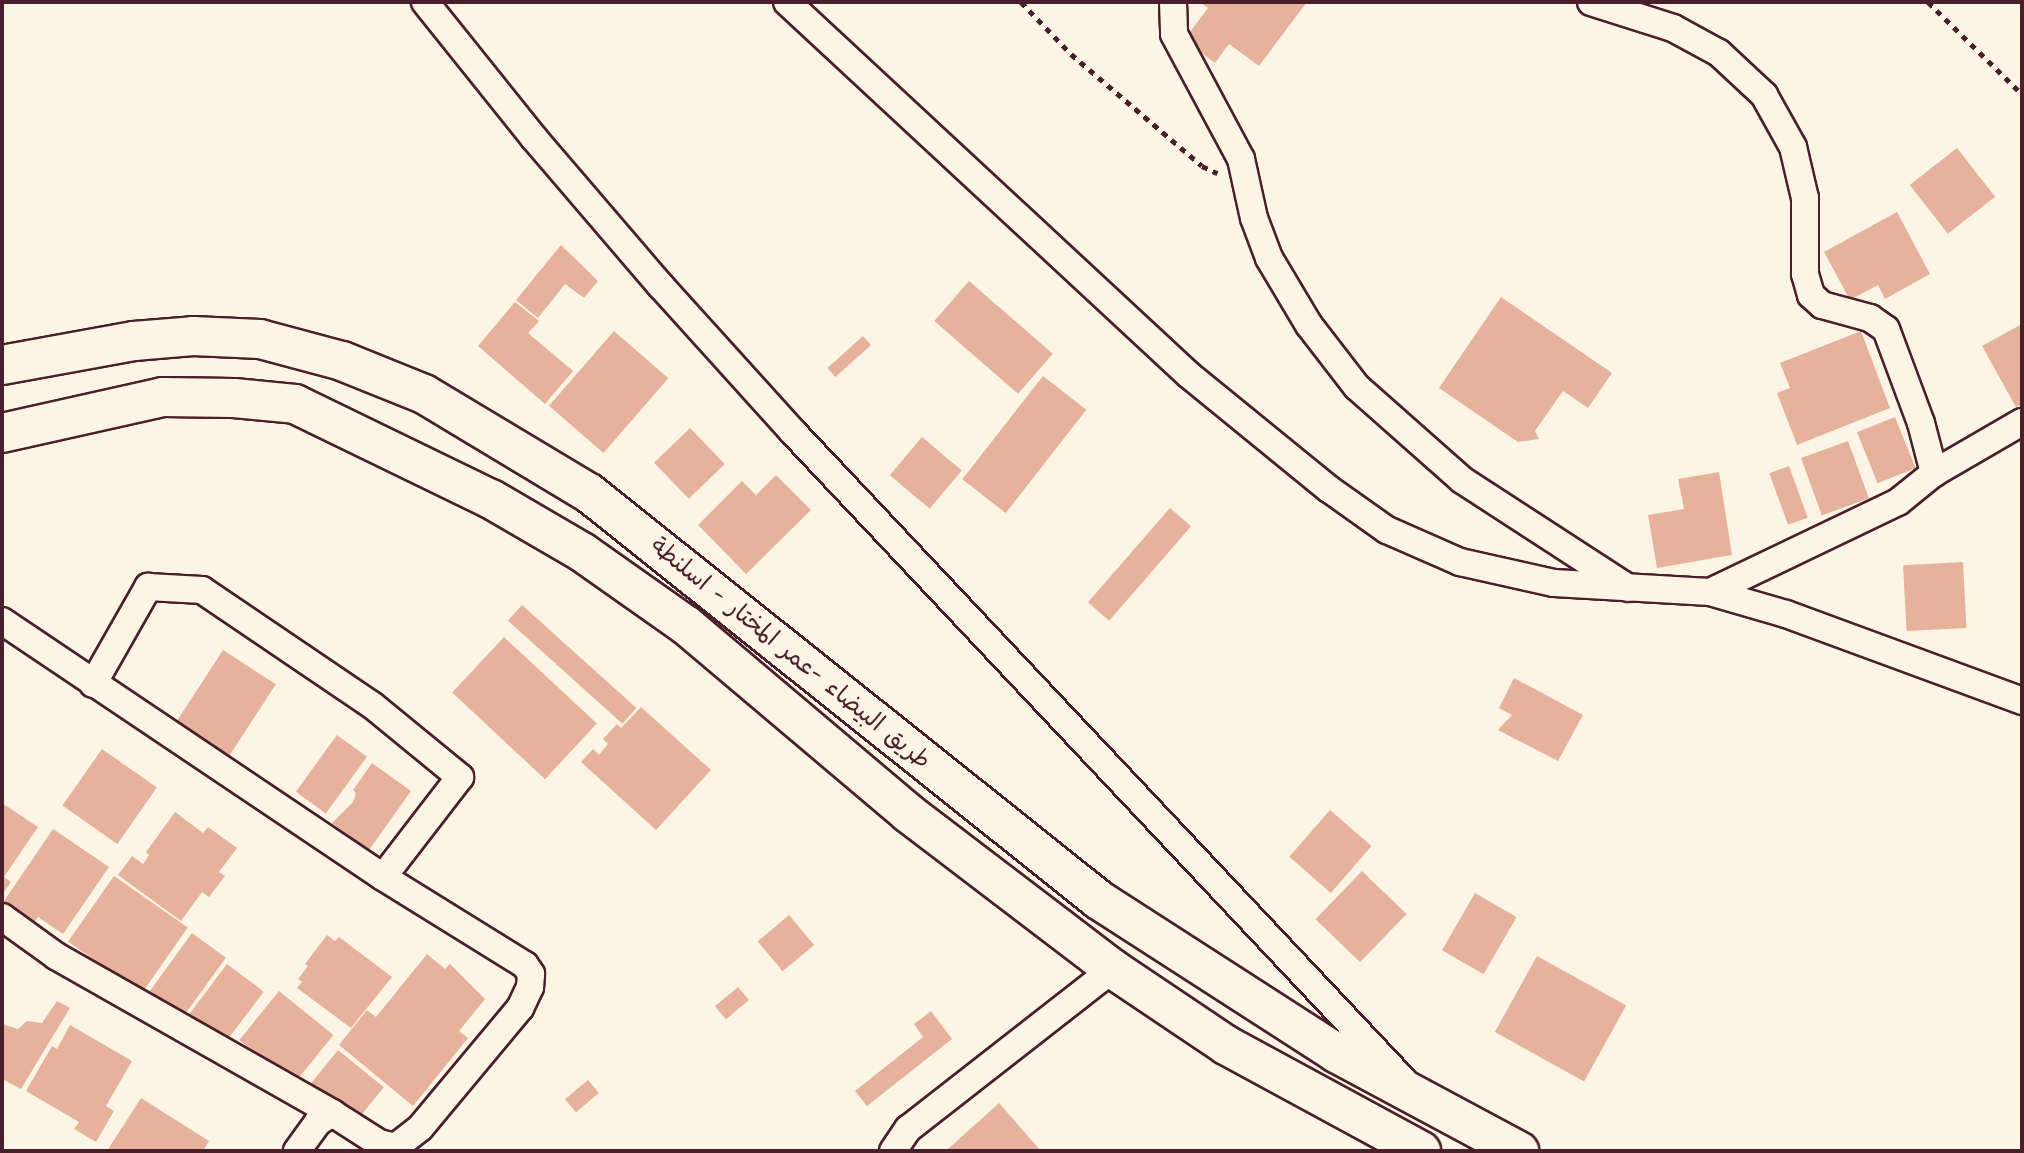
<!DOCTYPE html>
<html>
<head>
<meta charset="utf-8">
<style>
  body { margin:0 }
  #map { position:relative; width:2024px; height:1153px; overflow:hidden; background:#fcf5e5; font-family:Kalam,"Playpen Sans Arabic",sans-serif }
  div>[style] { position:absolute }
  [style*='--x'] { left:calc(var(--x)*1px); top:calc(var(--y)*1px); width:calc(var(--w)*1px); rotate:calc(var(--a)*1deg) }
  .building>* { inset:0; background:#e7b29b; transform-origin:0 0 }
  .path>* { height:5px; margin-top:-2.5px; transform-origin:0; background:repeating-linear-gradient(90deg,#4a1f2b 0 6px,transparent 0 12px) }
  .roads { filter:drop-shadow(2px 0 #4a1f2b) drop-shadow(-2px 0 #4a1f2b) drop-shadow(0 2px #4a1f2b) drop-shadow(0 -2px #4a1f2b) }
  .street>* { height:26px; margin:-13px; padding:0 13px; transform-origin:13px; border-radius:13px; background:#fcf5e5 }
  .secondary>* { height:38px; margin:-19px; padding:0 19px; transform-origin:19px; border-radius:19px; background:#fcf5e5 }
  span { translate:-50% -50%; white-space:nowrap; text-align:center; line-height:1.15; -webkit-text-stroke:8px #fcf5e5; paint-order:stroke }
  .street-label { font-size:24px; color:#4a1f2b }
  .frame { position:absolute; inset:0; border:4px solid #4a1f2b; pointer-events:none }
</style>
</head>
<body>
<div id="map">
  <div class="building">
    <div style="clip-path:polygon(1200px 2px,1307px 2px,1259px 66px,1229px 44px,1215px 63px,1184px 40px,1208px 8px)"></div>
    <div style="left:1957px;top:148px;width:62px;height:60px;rotate:52deg"></div>
    <div style="clip-path:polygon(1897px 212px,1930px 274px,1885px 299px,1878px 285px,1850px 300px,1824px 252px)"></div>
    <div style="clip-path:polygon(561px 245px,598px 281px,584px 298px,565px 284px,538px 318px,516px 300px)"></div>
    <div style="left:969px;top:281px;width:111px;height:53px;rotate:41deg"></div>
    <div style="clip-path:polygon(1501px 297px,1612px 373px,1588px 408px,1563px 391px,1535px 431px,1539px 439px,1518px 442px,1439px 388px)"></div>
    <div style="clip-path:polygon(515px 302px,539px 321px,528px 333px,573px 371px,545px 404px,478px 346px)"></div>
    <div style="clip-path:polygon(2022px 324px,2022px 404px,2016px 407px,1982px 346px)"></div>
    <div style="left:614px;top:331px;width:72px;height:99px;rotate:41deg"></div>
    <div style="clip-path:polygon(1861px 331px,1890px 408px,1797px 445px,1777px 393px,1790px 388px,1780px 363px)"></div>
    <div style="left:863px;top:336px;width:12px;height:48px;rotate:48deg"></div>
    <div style="left:1043px;top:376px;width:55px;height:131px;rotate:38deg"></div>
    <div style="left:1895px;top:417px;width:55px;height:41px;rotate:68deg"></div>
    <div style="left:690px;top:428px;width:50px;height:50px;rotate:46deg"></div>
    <div style="left:922px;top:437px;width:52px;height:50px;rotate:40deg"></div>
    <div style="left:1848px;top:441px;width:61px;height:50px;rotate:70deg"></div>
    <div style="left:1789px;top:466px;width:55px;height:21px;rotate:70deg"></div>
    <div style="clip-path:polygon(1719px 472px,1732px 555px,1657px 568px,1648px 515px,1684px 509px,1678px 479px)"></div>
    <div style="clip-path:polygon(776px 475px,811px 510px,746px 574px,698px 525px,742px 481px,756px 495px)"></div>
    <div style="left:1170px;top:508px;width:28px;height:125px;rotate:41deg"></div>
    <div style="left:1963px;top:562px;width:66px;height:60px;rotate:87deg"></div>
    <div style="left:522px;top:605px;width:154px;height:21px;rotate:42deg"></div>
    <div style="left:504px;top:637px;width:127px;height:76px;rotate:43deg"></div>
    <div style="left:223px;top:650px;width:63px;height:87px;rotate:33deg"></div>
    <div style="clip-path:polygon(1514px 678px,1583px 715px,1558px 761px,1498px 730px,1512px 715px,1499px 708px)"></div>
    <div style="clip-path:polygon(641px 707px,711px 770px,656px 830px,581px 762px,593px 749px,599px 755px,608px 744px,603px 739px,617px 724px,621px 728px)"></div>
    <div style="left:337px;top:735px;width:37px;height:70px;rotate:36deg"></div>
    <div style="left:102px;top:749px;width:67px;height:69px;rotate:35deg"></div>
    <div style="clip-path:polygon(372px 763px,411px 791px,369px 850px,332px 823px,353px 802px,356px 793px,353px 790px)"></div>
    <div style="clip-path:polygon(2px 803px,38px 827px,4px 877px,11px 882px,2px 895px)"></div>
    <div style="left:1330px;top:810px;width:55px;height:62px;rotate:41deg"></div>
    <div style="clip-path:polygon(175px 812px,203px 833px,208px 827px,237px 848px,219px 872px,225px 876px,209px 897px,202px 892px,181px 921px,118px 875px,132px 856px,143px 864px,149px 855px,146px 852px)"></div>
    <div style="clip-path:polygon(53px 829px,109px 867px,63px 934px,38px 917px,29px 930px,2px 904px)"></div>
    <div style="left:1362px;top:871px;width:62px;height:67px;rotate:44deg"></div>
    <div style="left:114px;top:876px;width:90px;height:80px;rotate:35deg"></div>
    <div style="left:1475px;top:893px;width:48px;height:66px;rotate:30deg"></div>
    <div style="left:789px;top:915px;width:39px;height:41px;rotate:50deg"></div>
    <div style="left:192px;top:933px;width:42px;height:79px;rotate:36deg"></div>
    <div style="clip-path:polygon(327px 935px,335px 941px,339px 937px,392px 977px,351px 1028px,297px 988px,302px 982px,298px 979px,308px 966px,305px 964px)"></div>
    <div style="clip-path:polygon(427px 954px,445px 969px,450px 964px,485px 999px,459px 1031px,468px 1038px,413px 1106px,339px 1045px,367px 1010px,376px 1017px)"></div>
    <div style="left:1537px;top:956px;width:102px;height:87px;rotate:29deg"></div>
    <div style="left:227px;top:964px;width:46px;height:66px;rotate:37deg"></div>
    <div style="left:738px;top:987px;width:17px;height:30px;rotate:50deg"></div>
    <div style="left:279px;top:991px;width:70px;height:63px;rotate:39deg"></div>
    <div style="clip-path:polygon(57px 1001px,70px 1008px,21px 1089px,2px 1079px,2px 1024px,18px 1029px,27px 1021px,42px 1023px)"></div>
    <div style="clip-path:polygon(931px 1011px,952px 1039px,867px 1106px,855px 1091px,923px 1037px,914px 1024px)"></div>
    <div style="clip-path:polygon(70px 1025px,132px 1061px,106px 1106px,114px 1111px,96px 1142px,74px 1129px,79px 1122px,26px 1091px,52px 1046px,57px 1049px)"></div>
    <div style="left:338px;top:1050px;width:59px;height:45px;rotate:39deg"></div>
    <div style="left:588px;top:1080px;width:17px;height:30px;rotate:50deg"></div>
    <div style="clip-path:polygon(141px 1098px,209px 1141px,203px 1151px,107px 1151px)"></div>
    <div style="clip-path:polygon(999px 1103px,1041px 1151px,949px 1151px,948px 1149px)"></div>
  </div>
  <div class="path">
    <div style="--x:1021;--y:2;--w:72;--a:46.1"></div>
    <div style="--x:1071;--y:54;--w:172;--a:40.5"></div>
    <div style="--x:1202;--y:166;--w:17;--a:25"></div>
    <div style="--x:1928;--y:2;--w:132;--a:44.4"></div>
  </div>
  <div class="roads">
    <div class="street">
      <div style="--x:425;--y:2;--w:174;--a:51.3"></div>
      <div style="--x:534;--y:138;--w:195;--a:49.4"></div>
      <div style="--x:661;--y:286;--w:197;--a:47.9"></div>
      <div style="--x:793;--y:432;--w:890;--a:46.73"></div>
      <div style="--x:787;--y:2;--w:548;--a:42.86"></div>
      <div style="--x:1189;--y:375;--w:181;--a:39.2"></div>
      <div style="--x:1329;--y:489;--w:71;--a:35.3"></div>
      <div style="--x:1387;--y:530;--w:80;--a:23.7"></div>
      <div style="--x:1460;--y:562;--w:96;--a:12.6"></div>
      <div style="--x:1554;--y:583;--w:156;--a:3.3"></div>
      <div style="--x:1710;--y:592;--w:79;--a:16.1"></div>
      <div style="--x:1786;--y:614;--w:252;--a:20.2"></div>
      <div style="--x:1173;--y:2;--w:32;--a:88"></div>
      <div style="--x:1174;--y:34;--w:142;--a:61.8"></div>
      <div style="--x:1241;--y:159;--w:60;--a:77.6"></div>
      <div style="--x:1254;--y:218;--w:43;--a:69.4"></div>
      <div style="--x:1269;--y:258;--w:78;--a:59.2"></div>
      <div style="--x:1309;--y:325;--w:78;--a:52.3"></div>
      <div style="--x:1357;--y:387;--w:140;--a:41.5"></div>
      <div style="--x:1462;--y:480;--w:198;--a:33"></div>
      <div style="--x:1591;--y:2;--w:86;--a:17.6"></div>
      <div style="--x:1673;--y:28;--w:52;--a:28.5"></div>
      <div style="--x:1719;--y:53;--w:62;--a:43"></div>
      <div style="--x:1764;--y:95;--w:60;--a:60.9"></div>
      <div style="--x:1793;--y:147;--w:52;--a:76.8"></div>
      <div style="--x:1805;--y:198;--w:76;--a:90"></div>
      <div style="--x:1805;--y:274;--w:22;--a:74"></div>
      <div style="--x:1811;--y:295;--w:15;--a:42"></div>
      <div style="--x:1822;--y:305;--w:50;--a:15.2"></div>
      <div style="--x:1870;--y:318;--w:19;--a:35"></div>
      <div style="--x:1886;--y:329;--w:100;--a:69.6"></div>
      <div style="--x:1921;--y:423;--w:52;--a:75.4"></div>
      <div style="--x:1934;--y:473;--w:46;--a:141.1"></div>
      <div style="--x:1898;--y:502;--w:208;--a:154.4"></div>
      <div style="--x:1934;--y:473;--w:102;--a:-30.1"></div>
      <div style="--x:2;--y:621;--w:459;--a:33.9"></div>
      <div style="--x:383;--y:877;--w:167;--a:31.8"></div>
      <div style="--x:525;--y:965;--w:11;--a:56"></div>
      <div style="--x:531;--y:974;--w:13;--a:94"></div>
      <div style="--x:530;--y:987;--w:23;--a:115"></div>
      <div style="--x:520;--y:1008;--w:156;--a:129.8"></div>
      <div style="--x:420;--y:1128;--w:31;--a:142"></div>
      <div style="--x:396;--y:1147;--w:17;--a:-167"></div>
      <div style="--x:379;--y:1143;--w:56;--a:-147.4"></div>
      <div style="--x:332;--y:1113;--w:17;--a:147"></div>
      <div style="--x:318;--y:1122;--w:36;--a:126"></div>
      <div style="--x:93;--y:684;--w:112;--a:-60.4"></div>
      <div style="--x:148;--y:587;--w:54;--a:3.2"></div>
      <div style="--x:202;--y:590;--w:205;--a:34.1"></div>
      <div style="--x:372;--y:705;--w:114;--a:39.3"></div>
      <div style="--x:460;--y:777;--w:126;--a:127.6"></div>
      <div style="--x:2;--y:917;--w:67;--a:35.8"></div>
      <div style="--x:56;--y:956;--w:318;--a:29.6"></div>
      <div style="--x:893;--y:1151;--w:27;--a:-56"></div>
      <div style="--x:908;--y:1129;--w:260;--a:-38"></div>
    </div>
    <div class="secondary">
      <div style="--x:2;--y:365;--w:134;--a:-10.3"></div>
      <div style="--x:134;--y:341;--w:59;--a:-4.8"></div>
      <div style="--x:193;--y:336;--w:67;--a:2.6"></div>
      <div style="--x:260;--y:339;--w:85;--a:15"></div>
      <div style="--x:342;--y:361;--w:88;--a:21.9"></div>
      <div style="--x:424;--y:394;--w:192;--a:31"></div>
      <div style="--x:589;--y:493;--w:652;--a:38.59"></div>
      <div style="--x:1099;--y:900;--w:282;--a:32.8"></div>
      <div style="--x:1336;--y:1053;--w:208;--a:28.2"></div>
      <div style="--x:2;--y:433;--w:165;--a:-12.6"></div>
      <div style="--x:163;--y:397;--w:71;--a:0.8"></div>
      <div style="--x:234;--y:398;--w:61;--a:5.6"></div>
      <div style="--x:295;--y:404;--w:218;--a:25.9"></div>
      <div style="--x:491;--y:499;--w:105;--a:30.2"></div>
      <div style="--x:582;--y:552;--w:128;--a:35.2"></div>
      <div style="--x:687;--y:626;--w:289;--a:40.2"></div>
      <div style="--x:908;--y:813;--w:258;--a:37.3"></div>
      <div style="--x:1113;--y:969;--w:136;--a:33.9"></div>
      <div style="--x:1226;--y:1045;--w:222;--a:28.5"></div>
    </div>
  </div>
  <div class="street-label">
    <span style="left:790px;top:654px;rotate:39deg">طريق البيضاء -عمر المختار - اسلنطة</span>
  </div>
  <div class="frame"></div>
</div>
</body>
</html>
